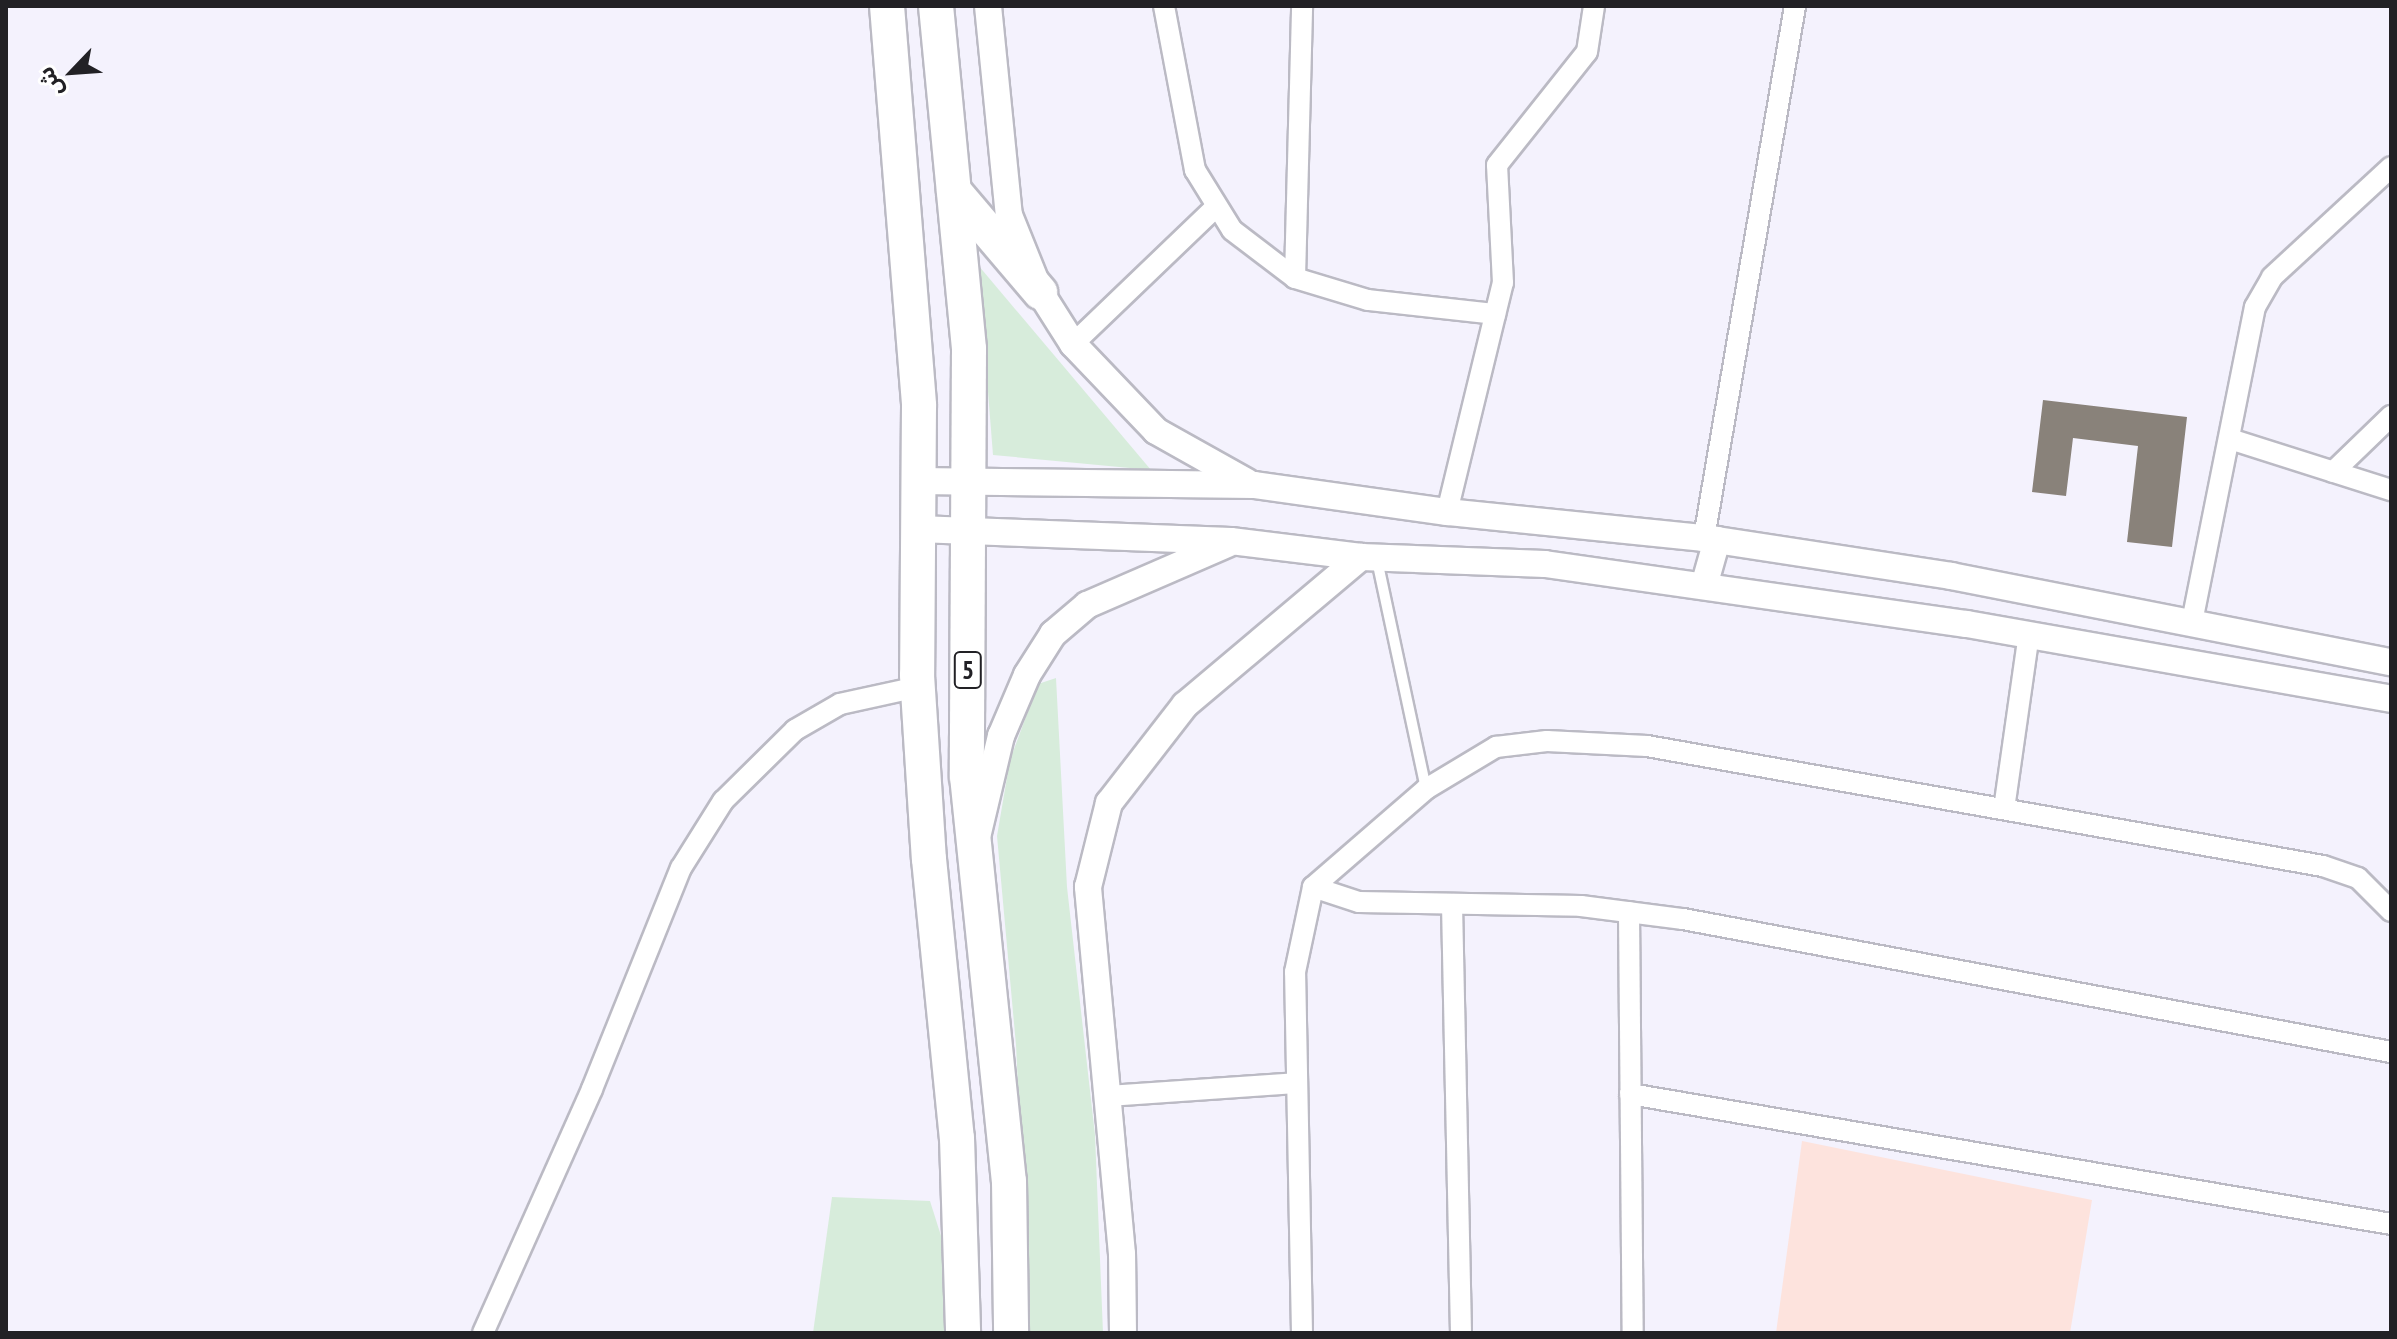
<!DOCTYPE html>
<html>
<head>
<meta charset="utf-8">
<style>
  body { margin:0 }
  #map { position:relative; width:2397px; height:1339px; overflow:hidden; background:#f4f2fd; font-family:"PT Sans Narrow","Noto Sans Arabic",sans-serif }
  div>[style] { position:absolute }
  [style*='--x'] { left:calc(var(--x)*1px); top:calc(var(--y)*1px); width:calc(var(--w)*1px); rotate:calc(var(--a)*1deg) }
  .education>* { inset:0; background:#fde3dd }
  .green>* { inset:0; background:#d7ecdb }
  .building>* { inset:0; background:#89827a }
  .roads { filter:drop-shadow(2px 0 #bbbac4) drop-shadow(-2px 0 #bbbac4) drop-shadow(0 2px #bbbac4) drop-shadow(0 -2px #bbbac4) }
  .service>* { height:10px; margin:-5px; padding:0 5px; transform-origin:5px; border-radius:5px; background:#fff }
  .minor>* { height:20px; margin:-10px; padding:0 10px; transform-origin:10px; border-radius:10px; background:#fff }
  .tertiary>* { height:26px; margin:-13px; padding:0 13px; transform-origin:13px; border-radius:13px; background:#fff }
  .trunk>* { height:34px; margin:-17px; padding:0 17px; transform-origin:17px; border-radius:17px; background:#fff }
  span { translate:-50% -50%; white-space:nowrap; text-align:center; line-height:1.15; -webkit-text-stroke:7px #fff; paint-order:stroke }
  .shield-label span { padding:2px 6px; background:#fff; border:2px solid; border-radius:6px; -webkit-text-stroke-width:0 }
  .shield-label { font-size:26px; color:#222125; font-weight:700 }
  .frame { position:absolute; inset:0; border:8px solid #222125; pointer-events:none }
  .north { position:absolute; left:32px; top:32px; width:80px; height:80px; -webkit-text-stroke:6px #fff; paint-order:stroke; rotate:245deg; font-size:22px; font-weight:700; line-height:32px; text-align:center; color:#222125 }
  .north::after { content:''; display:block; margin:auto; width:28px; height:36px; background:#222125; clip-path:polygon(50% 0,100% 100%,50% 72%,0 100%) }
</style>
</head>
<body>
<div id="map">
  <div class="education">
    <div style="clip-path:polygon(1802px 1141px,2092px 1200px,2070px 1333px,1776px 1333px)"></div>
  </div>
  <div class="green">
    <div style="clip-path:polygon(978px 265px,1151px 470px,993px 455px)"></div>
    <div style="clip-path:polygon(1056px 678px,1067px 887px,1095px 1135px,1103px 1333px,1030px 1333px,1016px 1045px,997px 836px,1010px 760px,1038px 684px)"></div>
    <div style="clip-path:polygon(832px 1197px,930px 1201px,948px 1258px,944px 1333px,813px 1333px)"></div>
  </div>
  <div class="building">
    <div style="clip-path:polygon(2043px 400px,2187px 417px,2172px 547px,2127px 542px,2138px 446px,2073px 438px,2066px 496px,2032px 492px)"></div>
  </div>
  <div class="roads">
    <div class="service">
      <div style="--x:1377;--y:560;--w:234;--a:77.9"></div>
    </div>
    <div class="minor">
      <div style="--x:1164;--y:6;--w:167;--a:79.3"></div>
      <div style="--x:1195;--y:170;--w:70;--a:58.3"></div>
      <div style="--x:1232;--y:230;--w:79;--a:37.3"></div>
      <div style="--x:1295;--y:278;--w:76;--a:16.8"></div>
      <div style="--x:1368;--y:300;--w:128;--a:6.3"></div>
      <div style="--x:1295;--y:278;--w:272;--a:-88.5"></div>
      <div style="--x:1073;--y:344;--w:199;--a:-43.8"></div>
      <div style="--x:2230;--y:439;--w:169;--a:17.6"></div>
      <div style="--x:2333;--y:472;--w:81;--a:-44"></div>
      <div style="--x:1447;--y:512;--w:236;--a:-76.3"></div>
      <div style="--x:1503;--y:283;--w:118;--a:-92.9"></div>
      <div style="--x:1497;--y:165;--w:144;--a:-51.5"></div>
      <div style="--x:1587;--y:52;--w:47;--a:-81.3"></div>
      <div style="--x:1704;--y:538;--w:540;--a:-80.29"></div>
      <div style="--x:2192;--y:622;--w:321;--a:-78.7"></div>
      <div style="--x:2255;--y:307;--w:34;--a:-60"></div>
      <div style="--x:2272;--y:277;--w:162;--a:-42.7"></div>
      <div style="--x:2004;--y:809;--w:177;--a:-81.9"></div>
      <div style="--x:1313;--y:887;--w:48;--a:18.1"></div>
      <div style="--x:1359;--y:902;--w:222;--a:1"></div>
      <div style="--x:1581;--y:906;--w:103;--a:7.3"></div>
      <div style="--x:1683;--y:919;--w:720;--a:10.64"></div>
      <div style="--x:1452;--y:904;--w:429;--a:88.8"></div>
      <div style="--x:1629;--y:912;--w:421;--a:89.5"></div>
      <div style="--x:1630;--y:1094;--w:772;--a:9.69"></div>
      <div style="--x:1107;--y:1096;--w:190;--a:-3.9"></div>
      <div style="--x:483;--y:1333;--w:267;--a:-65.9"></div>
      <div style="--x:592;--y:1089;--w:238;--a:-68.1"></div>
      <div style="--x:681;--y:868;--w:79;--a:-57.9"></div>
      <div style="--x:723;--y:801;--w:101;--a:-44.6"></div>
      <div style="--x:795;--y:730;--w:52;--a:-30"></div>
      <div style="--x:840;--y:704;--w:80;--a:-12.3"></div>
      <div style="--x:1302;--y:1333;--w:361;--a:-91.1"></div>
      <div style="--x:1295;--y:972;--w:87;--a:-78"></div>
      <div style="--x:1313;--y:887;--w:150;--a:-40.9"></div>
      <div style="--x:1426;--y:789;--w:82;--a:-31"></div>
      <div style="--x:1496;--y:747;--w:51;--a:-6.7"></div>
      <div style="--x:1547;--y:741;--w:100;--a:2.9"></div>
      <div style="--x:1647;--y:746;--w:687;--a:10.07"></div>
      <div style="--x:2323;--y:866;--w:37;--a:19"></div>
      <div style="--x:2358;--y:878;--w:47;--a:45"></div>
    </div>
    <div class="tertiary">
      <div style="--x:988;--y:6;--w:210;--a:84.3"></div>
      <div style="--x:1009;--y:215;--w:83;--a:68.1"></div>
      <div style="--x:1040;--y:292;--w:62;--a:57.6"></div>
      <div style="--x:1073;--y:344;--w:120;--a:46.3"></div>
      <div style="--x:1156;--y:431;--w:104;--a:29.3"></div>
      <div style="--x:918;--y:481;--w:336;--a:0.7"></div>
      <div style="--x:1254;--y:485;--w:195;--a:8"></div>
      <div style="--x:1447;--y:512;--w:258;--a:5.8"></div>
      <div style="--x:1704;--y:538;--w:250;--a:8.7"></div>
      <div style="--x:1951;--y:576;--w:448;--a:11.1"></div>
      <div style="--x:918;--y:529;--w:313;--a:2.2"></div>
      <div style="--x:1231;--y:541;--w:131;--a:7"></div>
      <div style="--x:1361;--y:557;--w:184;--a:2.2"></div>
      <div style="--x:1545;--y:564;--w:426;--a:8.1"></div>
      <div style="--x:1967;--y:624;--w:431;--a:10"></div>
      <div style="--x:1704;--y:586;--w:48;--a:-74.2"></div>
      <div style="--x:978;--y:833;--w:100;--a:-76.7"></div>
      <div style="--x:1001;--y:736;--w:66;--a:-66.9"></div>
      <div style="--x:1027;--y:675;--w:49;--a:-57.6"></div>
      <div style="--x:1053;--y:634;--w:45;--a:-40.5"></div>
      <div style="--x:1087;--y:605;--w:153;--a:-23.5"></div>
      <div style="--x:1123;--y:1333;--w:79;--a:-90.7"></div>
      <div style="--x:1122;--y:1254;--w:369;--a:-95.3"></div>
      <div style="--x:1088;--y:887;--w:87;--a:-76"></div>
      <div style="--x:1109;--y:803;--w:124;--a:-52.2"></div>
      <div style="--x:1185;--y:705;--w:230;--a:-40.1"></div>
    </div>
    <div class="trunk">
      <div style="--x:887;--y:6;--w:401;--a:85.4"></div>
      <div style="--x:919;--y:406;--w:269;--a:90.4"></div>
      <div style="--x:917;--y:675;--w:184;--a:86.3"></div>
      <div style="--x:929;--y:859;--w:280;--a:84.3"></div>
      <div style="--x:957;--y:1138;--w:195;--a:88.2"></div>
      <div style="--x:936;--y:6;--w:345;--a:84.5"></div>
      <div style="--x:969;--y:349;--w:427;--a:90.3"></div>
      <div style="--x:967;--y:776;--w:407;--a:84.1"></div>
      <div style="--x:1009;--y:1181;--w:152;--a:89.2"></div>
      <div style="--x:954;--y:191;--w:133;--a:49.6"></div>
    </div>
  </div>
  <div class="shield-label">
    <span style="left:968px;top:670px">5</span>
  </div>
  <div class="frame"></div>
  <div class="north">ش</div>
</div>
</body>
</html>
